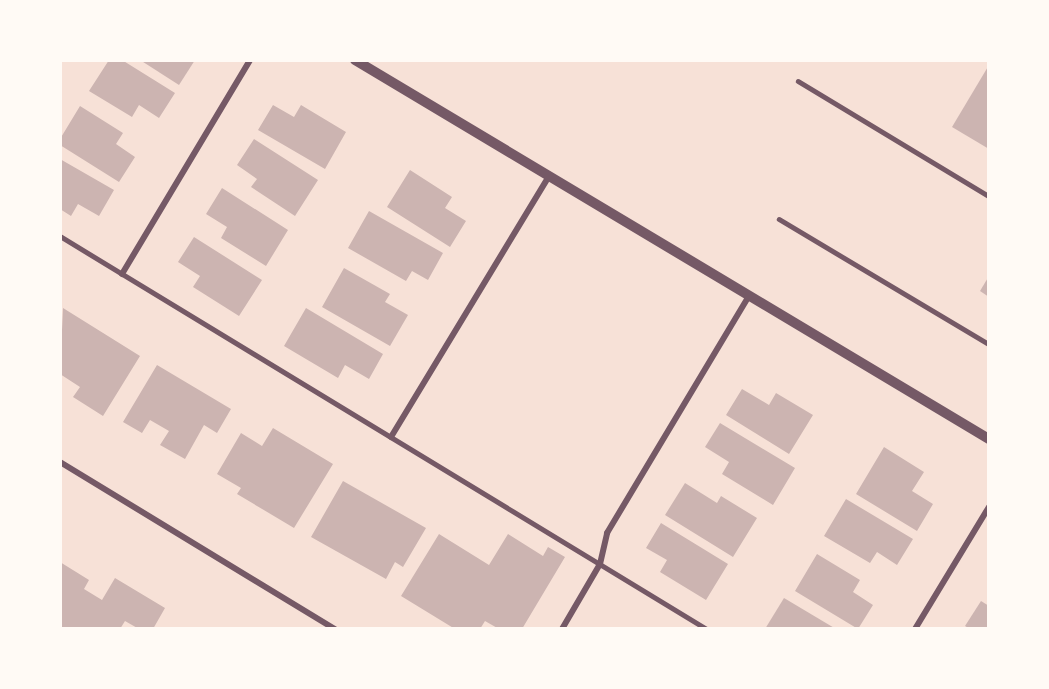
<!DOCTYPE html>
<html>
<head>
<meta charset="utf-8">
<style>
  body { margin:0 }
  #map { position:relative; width:1049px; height:689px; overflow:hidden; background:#f7e1d7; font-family:Cabin,sans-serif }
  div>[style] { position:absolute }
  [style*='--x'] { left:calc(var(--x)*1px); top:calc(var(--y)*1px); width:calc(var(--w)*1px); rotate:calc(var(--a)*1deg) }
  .building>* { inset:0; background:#ccb4b1 }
  .service>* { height:4.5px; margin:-2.25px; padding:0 2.25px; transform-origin:2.25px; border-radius:2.25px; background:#755966 }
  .minor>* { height:6px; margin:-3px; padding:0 3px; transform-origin:3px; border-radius:3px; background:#755966 }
  .tertiary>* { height:10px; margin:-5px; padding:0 5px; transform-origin:5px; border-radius:5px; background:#755966 }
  span { translate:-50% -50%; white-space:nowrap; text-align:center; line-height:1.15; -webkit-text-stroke:6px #fffaf5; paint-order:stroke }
  .frame { position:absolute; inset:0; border:62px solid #fffaf5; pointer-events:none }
</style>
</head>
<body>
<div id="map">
  <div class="building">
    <div style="clip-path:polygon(109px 60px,122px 60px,175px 93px,159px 118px,139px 105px,132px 117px,89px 91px)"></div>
    <div style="clip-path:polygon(140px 60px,195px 60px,179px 85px)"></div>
    <div style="clip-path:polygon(989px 65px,989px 149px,952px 127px)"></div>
    <div style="clip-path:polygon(273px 105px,294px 117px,301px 105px,346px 132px,325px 169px,258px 130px)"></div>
    <div style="clip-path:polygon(80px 106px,123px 133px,116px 144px,135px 157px,119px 182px,60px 145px,60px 139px)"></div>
    <div style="clip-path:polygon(254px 139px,318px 180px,295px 216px,251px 187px,257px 179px,237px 165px)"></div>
    <div style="clip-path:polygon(60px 159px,114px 190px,99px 216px,78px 204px,71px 216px,60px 209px)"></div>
    <div style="clip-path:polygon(410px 170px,452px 197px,445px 208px,466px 221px,450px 247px,387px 207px)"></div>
    <div style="clip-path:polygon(222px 188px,288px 230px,266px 266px,221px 238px,227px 227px,206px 214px)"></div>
    <div style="clip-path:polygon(369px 211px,443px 253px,428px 280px,412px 271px,406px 281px,348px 248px)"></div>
    <div style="clip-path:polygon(194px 237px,262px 280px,239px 316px,193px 287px,200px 276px,178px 262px)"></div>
    <div style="clip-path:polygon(344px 268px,390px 294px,385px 302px,408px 315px,390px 346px,322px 307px)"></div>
    <div style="clip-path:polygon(989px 276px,989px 297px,980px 291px)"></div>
    <div style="clip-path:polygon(63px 308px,140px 356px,103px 416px,73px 397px,80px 387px,60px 374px)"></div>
    <div style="clip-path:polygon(306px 308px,383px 354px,369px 379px,345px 365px,338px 378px,284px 346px)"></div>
    <div style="clip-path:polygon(157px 365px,231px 409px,217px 433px,204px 425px,185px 459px,160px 445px,169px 431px,150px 420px,142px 433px,123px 422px)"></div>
    <div style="clip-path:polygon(742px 389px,769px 405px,776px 393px,813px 415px,789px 454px,726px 415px)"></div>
    <div style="clip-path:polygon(720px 423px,795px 468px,773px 505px,722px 474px,729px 462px,705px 447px)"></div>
    <div style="clip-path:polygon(273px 428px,333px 464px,294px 528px,237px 494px,241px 488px,217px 474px,241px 433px,262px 446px)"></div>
    <div style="clip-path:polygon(884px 447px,924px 472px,912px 491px,933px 504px,917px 531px,856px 494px)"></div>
    <div style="clip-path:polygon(343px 481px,426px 528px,403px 567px,395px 562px,386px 579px,311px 537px)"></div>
    <div style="clip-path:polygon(685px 483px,717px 503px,721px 496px,757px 518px,733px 557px,665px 515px)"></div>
    <div style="clip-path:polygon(846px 499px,913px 539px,897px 565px,877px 552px,870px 563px,824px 536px)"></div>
    <div style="clip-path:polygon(661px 523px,728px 564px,706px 600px,660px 572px,667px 560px,646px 548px)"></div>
    <div style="clip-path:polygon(439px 534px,489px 565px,508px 534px,543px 556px,548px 547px,565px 557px,522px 629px,499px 629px,485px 621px,480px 629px,455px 629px,401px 596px)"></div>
    <div style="clip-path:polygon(817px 554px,860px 580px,853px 592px,873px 605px,858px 629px,795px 591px)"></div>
    <div style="clip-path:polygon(60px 562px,89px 580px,84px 589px,102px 600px,115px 578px,165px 608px,153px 629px,139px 629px,125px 621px,120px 629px,60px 629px)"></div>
    <div style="clip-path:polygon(784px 598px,836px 629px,765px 629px)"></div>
    <div style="clip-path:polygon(981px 601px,989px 606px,989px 629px,970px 629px,965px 626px)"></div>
  </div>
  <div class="service">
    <div style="--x:798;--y:81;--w:223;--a:31.1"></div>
    <div style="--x:779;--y:219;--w:244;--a:30.8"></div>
    <div style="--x:60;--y:236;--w:757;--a:31.28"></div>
  </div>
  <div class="minor">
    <div style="--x:122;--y:274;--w:249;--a:-59.1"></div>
    <div style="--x:391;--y:437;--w:305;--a:-58.8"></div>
    <div style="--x:60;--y:462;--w:322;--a:31.3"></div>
    <div style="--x:562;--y:629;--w:75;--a:-59.7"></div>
    <div style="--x:600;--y:564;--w:32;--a:-77"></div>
    <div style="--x:607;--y:533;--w:276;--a:-59.1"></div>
    <div style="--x:915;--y:629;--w:143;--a:-58.8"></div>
  </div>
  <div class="tertiary">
    <div style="--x:355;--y:60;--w:739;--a:30.87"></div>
  </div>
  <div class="frame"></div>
</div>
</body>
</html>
